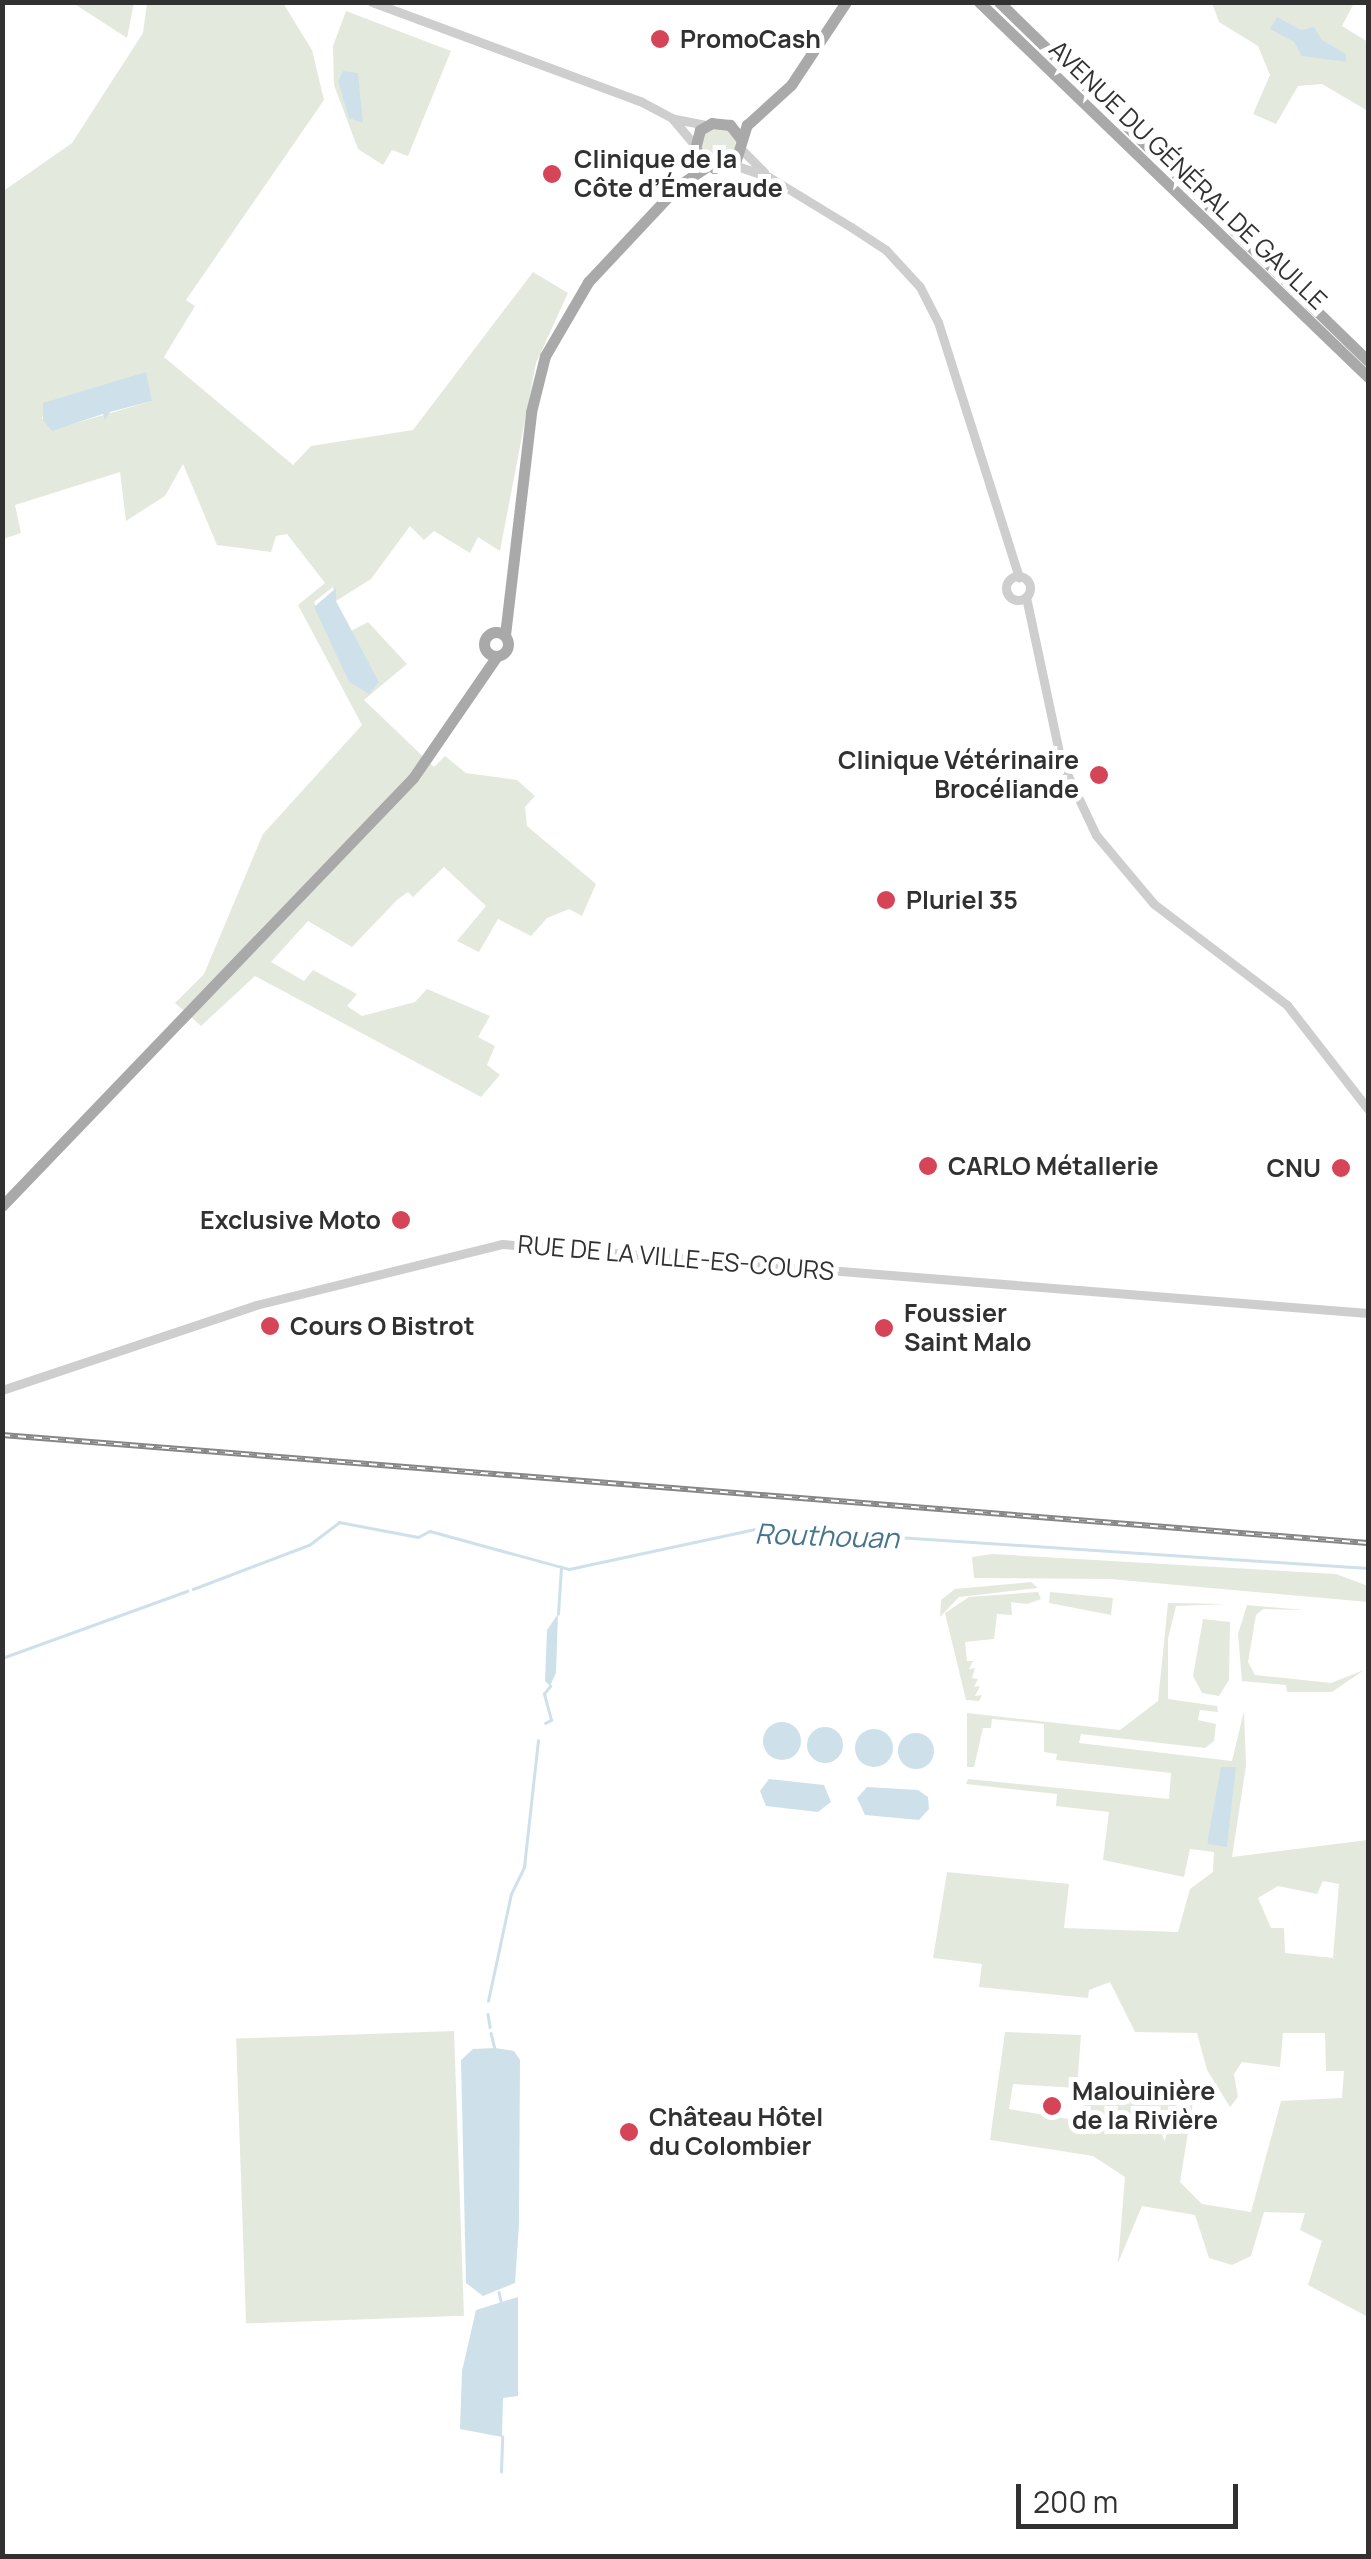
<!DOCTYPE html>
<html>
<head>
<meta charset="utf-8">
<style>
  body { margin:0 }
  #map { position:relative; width:1371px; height:2559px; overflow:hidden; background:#fff; font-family:Manrope,sans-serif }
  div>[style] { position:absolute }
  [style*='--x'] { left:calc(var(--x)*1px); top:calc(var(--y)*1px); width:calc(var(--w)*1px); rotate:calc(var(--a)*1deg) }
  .green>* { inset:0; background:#e4e9dd; transform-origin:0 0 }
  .water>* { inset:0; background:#cee1ea }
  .round { border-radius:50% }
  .stream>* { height:2.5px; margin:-1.25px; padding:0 1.25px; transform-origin:1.25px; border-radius:1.25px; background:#cee1ea }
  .minor>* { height:9px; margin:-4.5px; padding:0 4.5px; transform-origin:4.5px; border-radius:4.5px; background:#cecece }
  .minor>.ring { margin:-4.5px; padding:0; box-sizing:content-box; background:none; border:9px solid #cecece; border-radius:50% }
  .major>* { height:11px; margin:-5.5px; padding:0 5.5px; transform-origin:5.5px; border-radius:5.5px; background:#a9a9a9 }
  .major>.ring { margin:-5.5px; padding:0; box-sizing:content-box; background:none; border:11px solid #a9a9a9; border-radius:50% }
  .rail>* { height:6px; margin-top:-3px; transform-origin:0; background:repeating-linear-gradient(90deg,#fff 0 8px,#868686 0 16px); box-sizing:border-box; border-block:2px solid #868686 }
  .dots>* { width:28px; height:28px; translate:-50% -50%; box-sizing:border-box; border:5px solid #fff; border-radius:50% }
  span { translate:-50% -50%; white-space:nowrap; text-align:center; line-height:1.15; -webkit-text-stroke:10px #fff; paint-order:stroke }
  .poi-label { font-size:25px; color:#313131; font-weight:700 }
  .left { translate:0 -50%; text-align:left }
  .right { translate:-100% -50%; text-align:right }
  .street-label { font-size:25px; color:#313131 }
  .water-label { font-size:28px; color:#45758c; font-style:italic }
  .frame { position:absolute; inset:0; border:5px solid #313131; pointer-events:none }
  .scale { position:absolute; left:1016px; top:2484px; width:222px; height:45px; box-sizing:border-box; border:5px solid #313131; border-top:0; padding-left:12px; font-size:30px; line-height:35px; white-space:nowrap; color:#313131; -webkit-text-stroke:8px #fff; paint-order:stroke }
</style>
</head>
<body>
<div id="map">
  <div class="green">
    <div style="clip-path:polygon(73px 3px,134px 3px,127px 38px)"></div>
    <div style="clip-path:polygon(evenodd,147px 3px,283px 3px,312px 50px,324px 100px,186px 300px,195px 306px,164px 357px,293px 465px,311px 446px,413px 430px,533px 272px,568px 293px,536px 363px,500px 551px,478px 537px,470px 553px,434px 531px,424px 540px,410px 526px,371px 579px,336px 601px,333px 587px,314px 602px,349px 682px,379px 682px,351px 631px,368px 622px,407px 664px,364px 700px,434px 767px,445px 756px,466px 773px,517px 780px,535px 796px,525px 807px,527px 826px,596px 884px,582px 916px,569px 909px,547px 918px,531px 936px,498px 919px,479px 952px,457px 941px,486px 906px,444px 867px,413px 897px,408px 892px,397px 900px,352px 947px,308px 921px,271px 962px,304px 981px,313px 970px,357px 994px,347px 1006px,362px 1016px,415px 1002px,427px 989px,490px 1016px,478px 1037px,495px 1046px,487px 1065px,500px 1075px,481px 1097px,255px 976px,201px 1026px,175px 1003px,204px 974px,263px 834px,362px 725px,298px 605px,325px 583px,287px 534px,276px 536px,271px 552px,217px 545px,183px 464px,165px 496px,126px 521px,120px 472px,15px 505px,21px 533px,3px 539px,2px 192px,72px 143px,143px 33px,147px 3px,152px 401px,52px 430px,42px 418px,45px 412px,152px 401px)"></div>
    <div style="clip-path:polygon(1212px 3px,1354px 3px,1342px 26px,1368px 42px,1368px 111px,1322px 84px,1298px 86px,1276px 124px,1253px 114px,1270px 75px,1258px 46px,1219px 22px)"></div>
    <div style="clip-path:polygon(346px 11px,451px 51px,408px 156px,392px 150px,383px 165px,358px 149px,334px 85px,333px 46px)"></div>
    <div style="clip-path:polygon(726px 127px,736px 141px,734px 154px,711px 162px,698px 144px,708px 128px)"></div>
    <div style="clip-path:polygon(992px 1554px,1336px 1574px,1368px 1586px,1368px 1602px,1110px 1579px,974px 1578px,972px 1557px)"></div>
    <div style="clip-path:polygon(1031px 1582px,1038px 1588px,959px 1597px,940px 1617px,941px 1600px,955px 1589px)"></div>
    <div style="clip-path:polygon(1038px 1592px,1041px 1599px,1027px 1604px,1011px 1602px,1012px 1615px,997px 1614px,994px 1639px,965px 1642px,967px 1661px,973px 1661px,969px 1669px,975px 1668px,972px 1678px,978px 1679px,974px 1687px,980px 1686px,975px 1696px,982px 1695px,979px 1701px,966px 1700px,945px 1613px,969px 1597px)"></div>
    <div style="clip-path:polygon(1050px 1592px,1113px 1598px,1111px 1615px,1049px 1603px)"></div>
    <div style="clip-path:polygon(evenodd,1168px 1603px,1228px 1604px,1176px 1606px,1168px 1639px,1168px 1699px,1217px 1706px,1218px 1712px,1200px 1710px,1198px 1720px,1216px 1724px,1214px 1741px,1205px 1748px,1081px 1734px,1079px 1743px,1232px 1761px,1244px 1711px,1246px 1766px,1232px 1857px,1368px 1840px,1368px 2317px,1308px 2285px,1322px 2241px,1300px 2230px,1305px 2213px,1264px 2212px,1251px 2256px,1232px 2265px,1209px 2258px,1195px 2215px,1142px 2206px,1118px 2263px,1125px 2177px,1093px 2156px,990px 2140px,1005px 2032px,1081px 2035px,1077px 2088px,1013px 2084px,1009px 2109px,1081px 2121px,1085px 2104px,1138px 2096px,1193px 2102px,1180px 2182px,1202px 2204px,1251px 2212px,1281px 2101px,1342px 2098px,1344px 2071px,1326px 2071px,1325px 2033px,1283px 2033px,1280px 2067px,1242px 2062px,1234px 2074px,1238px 2097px,1230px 2107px,1207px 2070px,1197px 2033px,1135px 2032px,1110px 1982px,1089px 1990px,1088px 1998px,979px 1987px,982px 1964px,933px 1958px,947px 1872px,1069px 1884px,1064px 1928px,1178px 1932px,1190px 1889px,1213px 1872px,1214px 1852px,1190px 1849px,1184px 1877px,1103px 1860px,1109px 1812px,1056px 1806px,1057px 1794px,966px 1784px,968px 1779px,1169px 1799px,1171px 1773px,1056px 1760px,1057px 1754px,1044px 1752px,1044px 1724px,992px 1719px,991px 1728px,983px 1728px,974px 1767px,967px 1767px,967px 1713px,1120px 1730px,1158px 1701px,1168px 1603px,1235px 1767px,1227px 1845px,1208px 1844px,1207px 1843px,1235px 1767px,1168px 1603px,1323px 1881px,1339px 1884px,1333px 1958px,1285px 1953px,1284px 1928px,1271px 1928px,1258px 1898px,1278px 1886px,1317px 1894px,1323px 1881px)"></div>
    <div style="clip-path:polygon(1247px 1605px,1304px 1610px,1263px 1609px,1256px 1615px,1248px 1662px,1255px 1675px,1331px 1683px,1364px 1670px,1332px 1692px,1287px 1692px,1286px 1685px,1242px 1681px,1238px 1634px)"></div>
    <div style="clip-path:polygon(1203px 1619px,1230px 1622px,1229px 1680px,1219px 1696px,1202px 1693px,1193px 1676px)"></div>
    <div style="left:454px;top:2031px;width:285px;height:218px;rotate:88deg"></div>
  </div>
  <div class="water">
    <div style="clip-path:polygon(1277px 17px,1301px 30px,1314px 27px,1322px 40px,1346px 54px,1346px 62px,1302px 56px,1294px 42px,1270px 29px)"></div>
    <div style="clip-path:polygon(343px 71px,358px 73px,363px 123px,349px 118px,338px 81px)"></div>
    <div style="clip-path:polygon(146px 372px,152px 401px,110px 412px,105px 420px,103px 414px,52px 431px,43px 420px,43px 403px)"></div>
    <div style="clip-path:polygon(336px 588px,336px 601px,379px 682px,369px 694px,349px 682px,314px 607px)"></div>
    <div style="clip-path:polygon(558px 1614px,556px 1673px,550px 1686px,545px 1681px,547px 1630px)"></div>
    <div class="round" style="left:763px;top:1722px;width:38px;height:38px"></div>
    <div class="round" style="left:807px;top:1727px;width:36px;height:36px"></div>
    <div class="round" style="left:855px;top:1729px;width:38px;height:38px"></div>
    <div class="round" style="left:898px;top:1733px;width:36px;height:36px"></div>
    <div style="clip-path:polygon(1221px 1767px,1236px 1767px,1227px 1847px,1207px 1844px)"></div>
    <div style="clip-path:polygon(769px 1779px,824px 1785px,831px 1802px,818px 1812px,766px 1806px,760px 1791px)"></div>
    <div style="clip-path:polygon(867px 1787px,918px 1790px,928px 1797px,929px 1809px,919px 1820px,865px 1815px,857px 1798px)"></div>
    <div style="clip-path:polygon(495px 2048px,514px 2051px,520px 2060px,519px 2225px,515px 2283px,483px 2296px,466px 2283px,461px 2060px,473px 2049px)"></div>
    <div style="clip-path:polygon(518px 2297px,518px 2396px,503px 2398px,502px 2437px,460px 2429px,462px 2371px,476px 2310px)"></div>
  </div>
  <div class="stream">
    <div style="--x:193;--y:1589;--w:124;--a:-20.8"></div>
    <div style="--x:309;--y:1545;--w:38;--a:-37"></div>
    <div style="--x:339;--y:1522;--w:80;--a:10.8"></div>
    <div style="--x:418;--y:1537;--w:13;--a:-27"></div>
    <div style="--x:430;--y:1531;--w:144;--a:15.3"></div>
    <div style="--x:569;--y:1569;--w:196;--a:-12.1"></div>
    <div style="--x:761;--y:1528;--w:608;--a:3.77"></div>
    <div style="--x:558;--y:1614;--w:47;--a:-86.3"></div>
    <div style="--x:2;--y:1658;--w:197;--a:-19.9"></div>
    <div style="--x:545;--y:1723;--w:7;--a:-27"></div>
    <div style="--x:551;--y:1720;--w:27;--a:-105"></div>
    <div style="--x:544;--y:1694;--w:10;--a:-53"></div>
    <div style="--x:488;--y:2001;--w:109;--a:-77.9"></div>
    <div style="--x:511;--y:1894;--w:30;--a:-64"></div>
    <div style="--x:524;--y:1867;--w:127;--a:-83.7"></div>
    <div style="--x:488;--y:2014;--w:13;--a:81"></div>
    <div style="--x:491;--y:2033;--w:16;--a:76"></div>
    <div style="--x:499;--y:2292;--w:17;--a:77"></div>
    <div style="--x:501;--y:2472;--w:35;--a:-88"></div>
  </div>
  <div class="minor">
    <div style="--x:372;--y:2;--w:286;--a:20.3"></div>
    <div style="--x:640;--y:101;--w:36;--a:28"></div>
    <div style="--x:672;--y:118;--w:35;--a:50"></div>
    <div style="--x:675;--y:119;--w:32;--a:11"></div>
    <div style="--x:741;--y:149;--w:33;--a:45"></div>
    <div style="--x:731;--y:164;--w:40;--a:18.9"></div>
    <div style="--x:769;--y:177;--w:96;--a:31.4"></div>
    <div style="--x:851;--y:227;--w:42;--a:33.3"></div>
    <div style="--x:886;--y:250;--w:50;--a:47.4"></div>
    <div style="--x:920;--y:287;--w:39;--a:63"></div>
    <div style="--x:938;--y:322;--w:268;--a:72.4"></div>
    <div class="ring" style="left:1006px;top:576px;width:15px;height:15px"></div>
    <div style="--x:1026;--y:597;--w:168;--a:78"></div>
    <div style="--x:1061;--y:761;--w:82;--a:64.7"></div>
    <div style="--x:1096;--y:835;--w:90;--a:50"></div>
    <div style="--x:1154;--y:904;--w:167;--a:37.2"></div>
    <div style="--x:1287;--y:1005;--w:132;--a:52.1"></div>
    <div style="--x:2;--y:1390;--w:268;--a:-18.5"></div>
    <div style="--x:256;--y:1305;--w:253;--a:-13.9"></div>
    <div style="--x:502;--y:1244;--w:869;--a:4.56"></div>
  </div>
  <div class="major">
    <div style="--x:979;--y:2;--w:540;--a:43.95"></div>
    <div style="--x:999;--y:2;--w:515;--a:44.21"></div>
    <div style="--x:741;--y:139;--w:18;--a:-128"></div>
    <div style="--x:730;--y:125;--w:18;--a:-174"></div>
    <div style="--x:712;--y:123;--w:14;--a:150"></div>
    <div style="--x:700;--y:130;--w:20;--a:105"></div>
    <div style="--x:695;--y:149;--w:27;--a:45"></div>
    <div style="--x:714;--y:168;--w:23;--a:-20"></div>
    <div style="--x:736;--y:160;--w:37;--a:-73"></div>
    <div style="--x:747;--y:125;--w:59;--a:-42.3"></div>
    <div style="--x:791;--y:85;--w:100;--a:-56.5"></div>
    <div class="ring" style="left:484px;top:632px;width:13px;height:13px"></div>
    <div style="--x:505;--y:635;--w:225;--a:-83.3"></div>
    <div style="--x:531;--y:412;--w:58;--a:-76"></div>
    <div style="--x:545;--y:356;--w:86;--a:-59.8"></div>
    <div style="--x:588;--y:282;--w:132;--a:-46.8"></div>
    <div style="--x:678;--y:186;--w:36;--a:-34"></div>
    <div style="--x:2;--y:1206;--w:593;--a:-46.16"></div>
    <div style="--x:413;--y:778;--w:148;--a:-55.5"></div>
  </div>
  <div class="rail">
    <div style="--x:2;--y:1435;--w:1370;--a:4.52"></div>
  </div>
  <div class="dots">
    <div style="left:660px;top:39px;background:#d64458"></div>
    <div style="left:552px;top:174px;background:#d64458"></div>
    <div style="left:1099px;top:775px;background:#d64458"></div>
    <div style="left:886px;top:900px;background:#d64458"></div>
    <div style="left:928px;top:1166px;background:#d64458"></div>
    <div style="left:1341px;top:1168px;background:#d64458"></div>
    <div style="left:401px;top:1220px;background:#d64458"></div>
    <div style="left:270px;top:1326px;background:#d64458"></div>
    <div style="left:884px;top:1328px;background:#d64458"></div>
    <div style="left:1052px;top:2106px;background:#d64458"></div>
    <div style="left:629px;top:2132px;background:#d64458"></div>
  </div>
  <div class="poi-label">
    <span class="left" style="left:680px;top:39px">PromoCash</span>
    <span class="left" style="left:574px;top:174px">Clinique de la<br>Côte d’Émeraude</span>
    <span class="right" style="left:1079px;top:775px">Clinique Vétérinaire<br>Brocéliande</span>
    <span class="left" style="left:906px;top:900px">Pluriel 35</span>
    <span class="left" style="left:948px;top:1166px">CARLO Métallerie</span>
    <span class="right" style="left:1321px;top:1168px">CNU</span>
    <span class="right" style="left:381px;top:1220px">Exclusive Moto</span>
    <span class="left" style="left:904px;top:1328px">Foussier<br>Saint Malo</span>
    <span class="left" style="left:290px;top:1326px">Cours O Bistrot</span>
    <span class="left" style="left:1072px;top:2106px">Malouinière<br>de la Rivière</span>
    <span class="left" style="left:649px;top:2132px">Château Hôtel<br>du Colombier</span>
  </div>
  <div class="street-label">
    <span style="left:1188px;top:175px;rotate:44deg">AVENUE DU GÉNÉRAL DE GAULLE</span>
    <span style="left:676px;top:1258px;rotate:5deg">RUE DE LA VILLE-ES-COURS</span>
  </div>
  <div class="water-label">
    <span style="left:827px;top:1535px;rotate:2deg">Routhouan</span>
  </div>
  <div class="frame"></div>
  <div class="scale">200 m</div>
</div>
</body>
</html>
